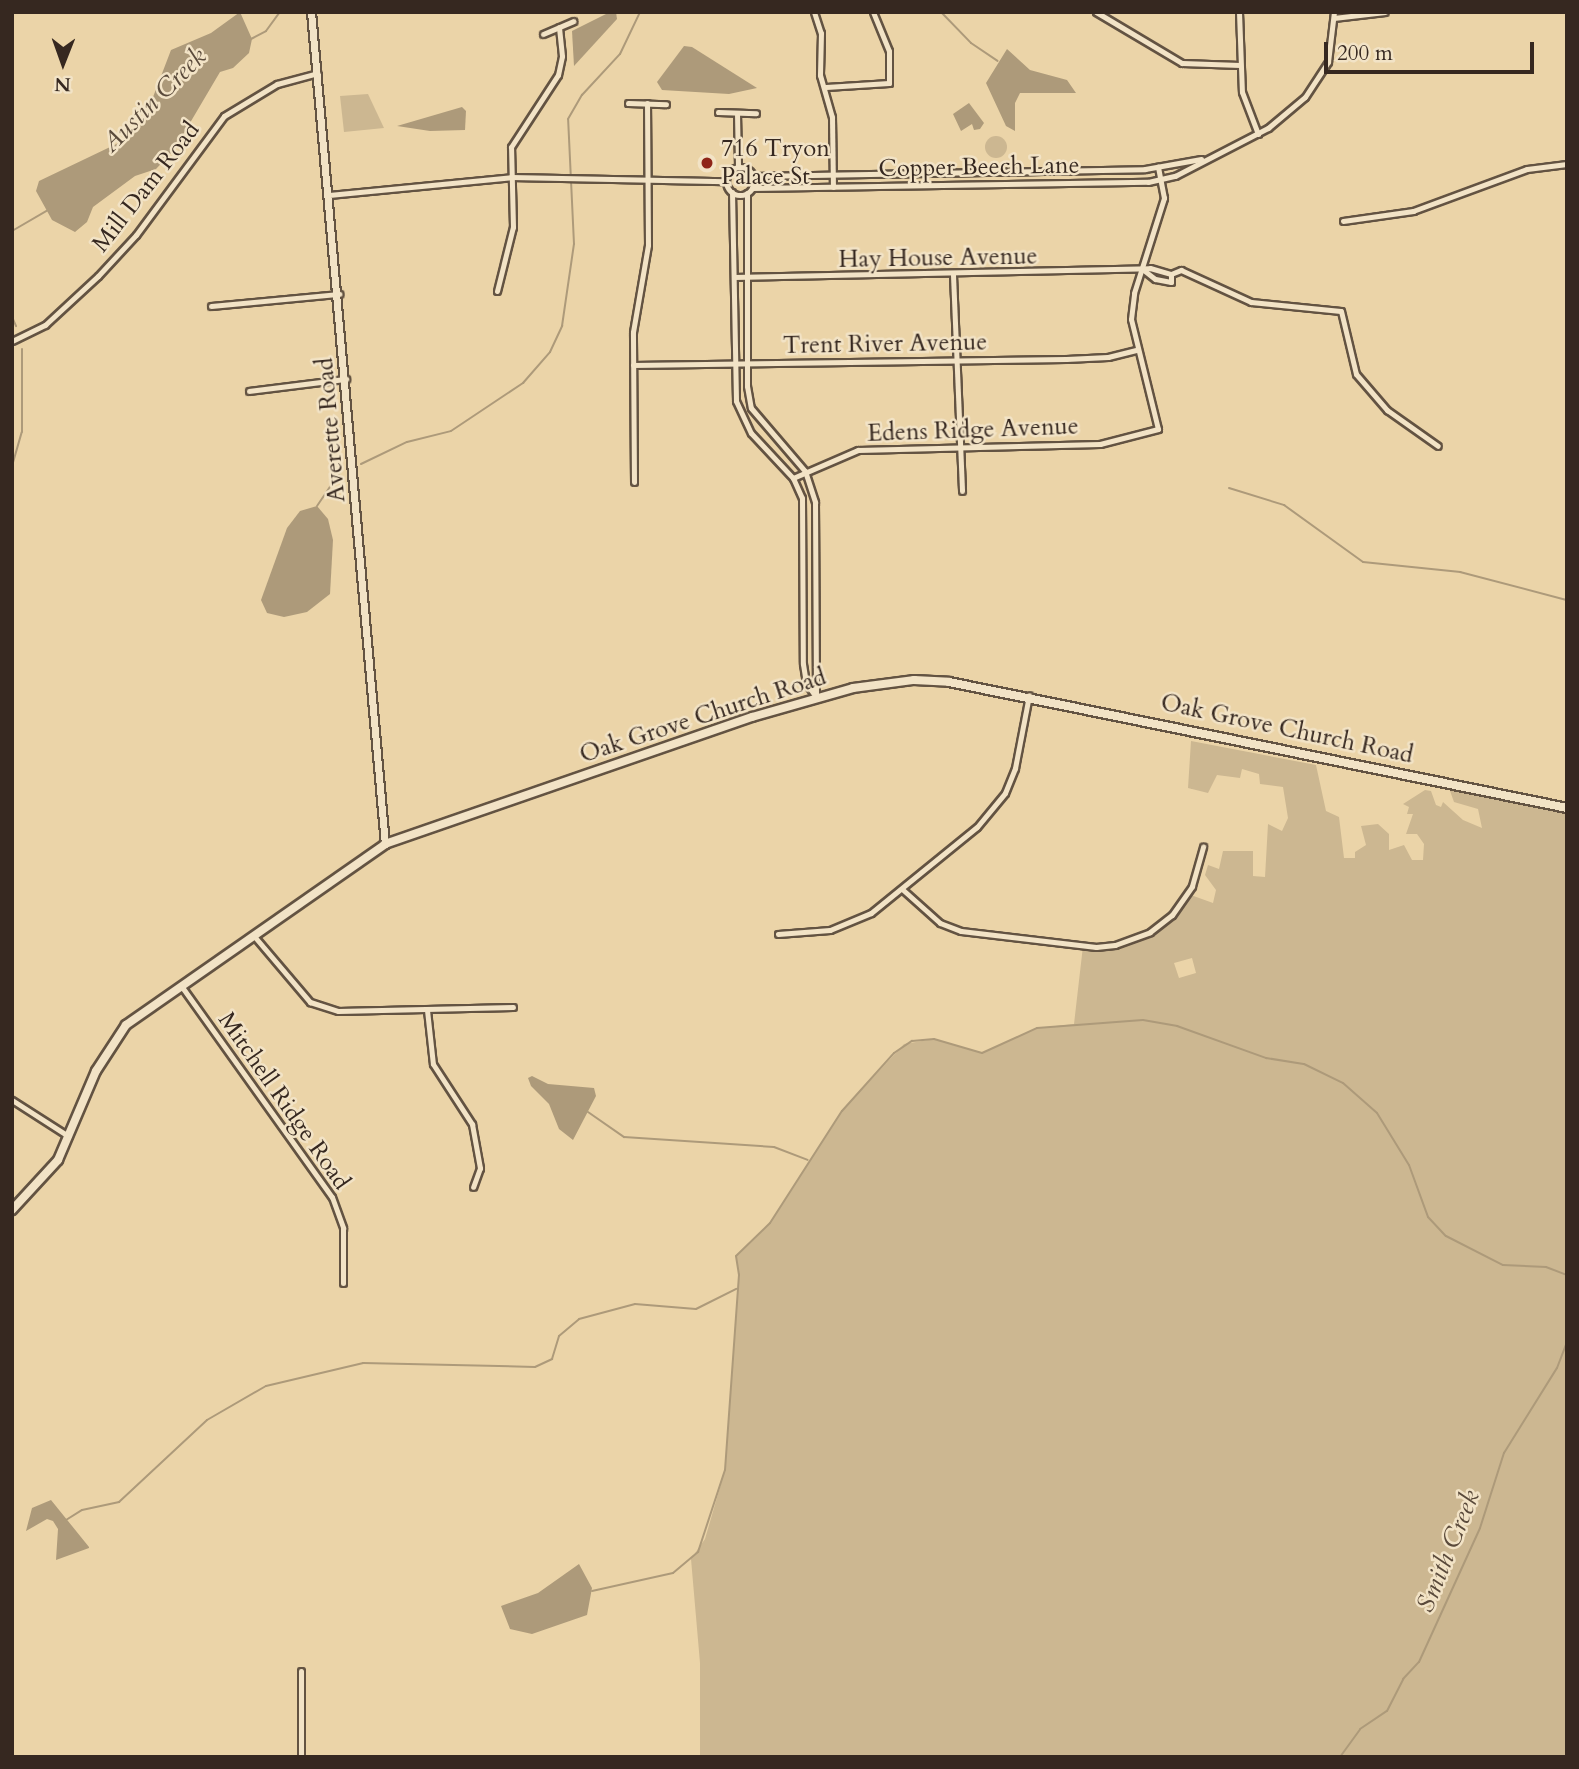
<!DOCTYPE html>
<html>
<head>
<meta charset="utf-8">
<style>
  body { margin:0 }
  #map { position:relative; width:1579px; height:1769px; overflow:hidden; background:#ebd4a8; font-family:Cardo,serif }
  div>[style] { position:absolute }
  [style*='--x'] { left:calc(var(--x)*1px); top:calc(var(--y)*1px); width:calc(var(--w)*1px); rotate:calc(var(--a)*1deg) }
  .green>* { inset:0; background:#ccb791 }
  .round { border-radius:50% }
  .water>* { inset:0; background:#ad9a7a }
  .stream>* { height:2px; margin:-1px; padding:0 1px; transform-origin:1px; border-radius:1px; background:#ad9a7a }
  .roads { filter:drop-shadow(2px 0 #635342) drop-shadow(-2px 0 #635342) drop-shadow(0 2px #635342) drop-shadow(0 -2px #635342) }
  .minor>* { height:5px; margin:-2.5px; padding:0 2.5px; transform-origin:2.5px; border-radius:2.5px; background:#f2e3c6 }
  .minor>.ring { margin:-2.5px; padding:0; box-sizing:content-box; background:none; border:5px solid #f2e3c6; border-radius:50% }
  .tertiary>* { height:7px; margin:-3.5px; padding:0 3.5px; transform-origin:3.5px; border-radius:3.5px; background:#f2e3c6 }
  .secondary>* { height:8px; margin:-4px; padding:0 4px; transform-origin:4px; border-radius:4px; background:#f2e3c6 }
  .dots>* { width:19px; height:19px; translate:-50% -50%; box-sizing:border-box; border:4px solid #f2e3c6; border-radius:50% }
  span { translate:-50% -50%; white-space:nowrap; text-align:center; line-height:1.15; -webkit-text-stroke:5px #f2e3c6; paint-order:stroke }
  .poi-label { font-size:24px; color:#362820 }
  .left { translate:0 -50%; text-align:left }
  .street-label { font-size:24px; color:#362820 }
  .water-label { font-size:26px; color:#5a4a3b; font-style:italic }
  .frame { position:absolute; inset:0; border:14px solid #362820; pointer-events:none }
  .north { position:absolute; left:28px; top:28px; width:70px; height:70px; -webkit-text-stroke:5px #f2e3c6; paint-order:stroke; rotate:181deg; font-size:19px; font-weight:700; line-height:28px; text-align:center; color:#362820 }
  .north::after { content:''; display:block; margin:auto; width:24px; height:32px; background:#362820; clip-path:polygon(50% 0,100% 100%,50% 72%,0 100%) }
  .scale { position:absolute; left:1324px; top:42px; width:210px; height:32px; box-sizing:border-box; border:4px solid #362820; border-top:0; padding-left:9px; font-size:21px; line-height:24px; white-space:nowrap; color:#362820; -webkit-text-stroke:5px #f2e3c6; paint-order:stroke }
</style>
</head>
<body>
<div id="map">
  <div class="green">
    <div style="clip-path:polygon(368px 94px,384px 128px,344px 132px,340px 96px)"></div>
    <div class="round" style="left:985px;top:136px;width:22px;height:22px"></div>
    <div style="clip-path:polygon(evenodd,1191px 741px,1316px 765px,1326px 811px,1339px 817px,1344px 858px,1355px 858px,1355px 852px,1366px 845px,1361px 826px,1378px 824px,1389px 834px,1389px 850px,1404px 845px,1412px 860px,1423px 860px,1424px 844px,1417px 834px,1406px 834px,1413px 814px,1407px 814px,1409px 807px,1403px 804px,1425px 790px,1431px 791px,1436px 805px,1441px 807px,1443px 802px,1463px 820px,1482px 828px,1478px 809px,1454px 802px,1449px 788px,1567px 814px,1567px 1757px,700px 1757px,700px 1663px,691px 1559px,705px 1539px,725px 1470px,739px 1275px,736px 1256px,770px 1223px,842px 1111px,904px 1044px,934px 1039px,982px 1053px,1037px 1028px,1074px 1024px,1083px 946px,1115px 945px,1160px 926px,1188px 894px,1213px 903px,1216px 890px,1205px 875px,1208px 865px,1219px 869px,1223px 851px,1253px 851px,1253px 876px,1265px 877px,1268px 824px,1282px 831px,1288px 818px,1283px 787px,1260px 784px,1259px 774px,1242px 769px,1240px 778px,1217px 775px,1208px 793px,1188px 788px,1191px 741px,1192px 958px,1196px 973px,1179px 978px,1174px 963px,1192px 958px)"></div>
  </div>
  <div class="water">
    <div style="clip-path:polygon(240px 12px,252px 39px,249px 53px,233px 68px,220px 72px,174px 150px,156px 169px,135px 176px,93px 207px,87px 222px,75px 232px,52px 220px,36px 191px,39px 181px,131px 137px,145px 118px,171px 50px,211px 33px)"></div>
    <div style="clip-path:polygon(610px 12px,616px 12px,617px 19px,574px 66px,572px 31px)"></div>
    <div style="clip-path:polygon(684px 46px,692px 47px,757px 88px,729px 94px,662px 90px,657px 82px)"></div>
    <div style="clip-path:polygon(1007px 49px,1030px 70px,1067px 80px,1076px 93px,1020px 93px,1015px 103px,1015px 131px,1006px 126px,986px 83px)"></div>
    <div style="clip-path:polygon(969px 103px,984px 123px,980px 129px,974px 130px,972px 124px,961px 131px,953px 114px)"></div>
    <div style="clip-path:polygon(462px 107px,466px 111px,465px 130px,430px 131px,397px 126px)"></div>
    <div style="clip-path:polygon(317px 506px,328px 519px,333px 540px,330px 594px,307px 612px,284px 617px,267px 613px,261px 600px,287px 528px,300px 511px)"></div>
    <div style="clip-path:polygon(532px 1076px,548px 1084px,594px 1088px,596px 1096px,573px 1140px,559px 1129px,549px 1104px,531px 1086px,528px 1078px)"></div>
    <div style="clip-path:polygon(51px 1500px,89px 1547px,89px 1548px,56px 1560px,58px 1529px,53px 1521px,47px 1519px,26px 1531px,32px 1508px)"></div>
    <div style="clip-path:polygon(579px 1564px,592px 1588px,587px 1615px,532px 1634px,510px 1629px,501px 1606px,538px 1593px)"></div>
  </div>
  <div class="stream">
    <div style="--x:941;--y:12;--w:43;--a:45.9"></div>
    <div style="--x:971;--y:43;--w:32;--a:34"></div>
    <div style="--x:251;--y:39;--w:17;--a:-28"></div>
    <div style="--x:266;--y:31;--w:24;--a:-54"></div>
    <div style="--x:12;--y:231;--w:42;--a:-30.3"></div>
    <div style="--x:12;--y:317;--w:10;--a:66"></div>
    <div style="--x:361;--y:464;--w:51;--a:-25.6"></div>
    <div style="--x:407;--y:442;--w:45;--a:-14"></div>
    <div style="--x:451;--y:431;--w:87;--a:-33.7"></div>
    <div style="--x:523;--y:383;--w:41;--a:-48.9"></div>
    <div style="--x:550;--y:352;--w:29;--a:-65"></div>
    <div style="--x:562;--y:326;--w:83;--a:-81.7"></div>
    <div style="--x:574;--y:244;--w:125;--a:-92.7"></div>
    <div style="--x:568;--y:119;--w:28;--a:-60"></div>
    <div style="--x:582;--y:95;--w:56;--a:-47.2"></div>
    <div style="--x:620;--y:54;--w:47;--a:-64.5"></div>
    <div style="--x:12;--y:466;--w:35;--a:-74"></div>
    <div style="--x:22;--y:432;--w:83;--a:-90"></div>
    <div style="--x:1229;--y:488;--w:58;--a:17.2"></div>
    <div style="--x:1284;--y:505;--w:97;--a:35.8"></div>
    <div style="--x:1363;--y:562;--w:98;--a:5.9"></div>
    <div style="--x:1460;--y:572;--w:111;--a:14.7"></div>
    <div style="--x:317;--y:506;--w:41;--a:-55.9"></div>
    <div style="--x:588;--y:1112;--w:44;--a:34.8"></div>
    <div style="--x:624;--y:1137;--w:150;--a:3.8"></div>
    <div style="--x:774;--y:1147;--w:36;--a:21"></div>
    <div style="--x:66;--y:1520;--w:19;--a:-32"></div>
    <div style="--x:82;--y:1510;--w:38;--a:-12"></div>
    <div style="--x:119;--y:1502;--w:120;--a:-43"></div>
    <div style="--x:207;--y:1420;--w:68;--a:-30"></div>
    <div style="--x:266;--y:1386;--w:100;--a:-13.3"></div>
    <div style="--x:363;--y:1363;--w:172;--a:1.3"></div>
    <div style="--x:535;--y:1367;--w:19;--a:-25"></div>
    <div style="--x:552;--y:1359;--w:24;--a:-73"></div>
    <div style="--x:559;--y:1336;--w:26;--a:-40"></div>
    <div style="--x:579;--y:1319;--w:58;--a:-15"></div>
    <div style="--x:635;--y:1304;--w:61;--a:4.7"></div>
    <div style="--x:696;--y:1309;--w:45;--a:-26.6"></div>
    <div style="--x:592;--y:1591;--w:83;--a:-12.5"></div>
    <div style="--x:673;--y:1573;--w:33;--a:-40"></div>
    <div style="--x:698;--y:1552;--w:86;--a:-71.8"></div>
    <div style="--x:725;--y:1470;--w:196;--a:-85.9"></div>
    <div style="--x:739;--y:1275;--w:19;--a:-99"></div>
    <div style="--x:736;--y:1256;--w:47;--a:-44.1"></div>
    <div style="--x:770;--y:1223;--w:133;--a:-57.3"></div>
    <div style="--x:842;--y:1111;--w:78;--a:-48.1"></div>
    <div style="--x:894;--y:1053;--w:22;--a:-34"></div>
    <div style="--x:912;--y:1041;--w:22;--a:-5"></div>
    <div style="--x:934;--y:1039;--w:50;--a:16.3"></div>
    <div style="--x:982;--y:1053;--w:60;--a:-24.4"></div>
    <div style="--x:1037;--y:1028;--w:106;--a:-4.3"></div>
    <div style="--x:1143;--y:1020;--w:35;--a:10"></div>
    <div style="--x:1177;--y:1026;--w:95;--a:19.8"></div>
    <div style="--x:1266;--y:1058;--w:38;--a:9"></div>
    <div style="--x:1304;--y:1064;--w:43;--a:26"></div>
    <div style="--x:1343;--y:1083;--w:45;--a:41.4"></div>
    <div style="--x:1377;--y:1113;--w:61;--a:58.4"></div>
    <div style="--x:1409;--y:1165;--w:55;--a:69.9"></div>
    <div style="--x:1428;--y:1217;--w:26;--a:47"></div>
    <div style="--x:1446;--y:1236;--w:64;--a:27"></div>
    <div style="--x:1503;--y:1265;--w:43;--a:2.7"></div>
    <div style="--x:1546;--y:1267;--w:22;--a:21"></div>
    <div style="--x:1340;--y:1757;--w:34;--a:-54"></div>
    <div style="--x:1360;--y:1729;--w:32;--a:-34"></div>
    <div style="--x:1387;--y:1711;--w:36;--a:-63"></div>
    <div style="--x:1403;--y:1679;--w:23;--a:-47"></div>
    <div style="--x:1419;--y:1662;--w:147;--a:-65.5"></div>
    <div style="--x:1480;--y:1528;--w:79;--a:-72.3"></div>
    <div style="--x:1504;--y:1453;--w:100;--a:-58.1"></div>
    <div style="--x:1557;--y:1368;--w:28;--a:-69"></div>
  </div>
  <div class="roads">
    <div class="minor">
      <div style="--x:814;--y:12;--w:22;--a:72"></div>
      <div style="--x:821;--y:33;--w:42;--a:91.4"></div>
      <div style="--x:820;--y:75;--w:44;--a:74.1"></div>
      <div style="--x:832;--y:117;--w:70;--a:89.2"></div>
      <div style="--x:1096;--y:12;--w:100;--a:30.7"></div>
      <div style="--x:1182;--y:63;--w:58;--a:2"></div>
      <div style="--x:1239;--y:12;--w:80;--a:87.9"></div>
      <div style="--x:1242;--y:92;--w:45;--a:69.1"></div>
      <div style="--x:1334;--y:18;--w:51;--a:-6.7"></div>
      <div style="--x:543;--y:34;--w:33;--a:-23"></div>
      <div style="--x:826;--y:87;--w:63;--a:-3.6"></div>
      <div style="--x:889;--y:83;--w:32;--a:-90"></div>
      <div style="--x:889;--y:51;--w:42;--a:-112.3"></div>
      <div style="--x:628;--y:103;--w:38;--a:2"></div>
      <div style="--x:718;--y:112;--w:38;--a:2"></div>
      <div style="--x:737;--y:113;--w:54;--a:88.9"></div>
      <div class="ring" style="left:726px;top:167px;width:23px;height:23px"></div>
      <div style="--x:754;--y:176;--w:391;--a:-1"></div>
      <div style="--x:1145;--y:169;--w:57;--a:-10.1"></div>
      <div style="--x:752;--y:188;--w:396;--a:-0.9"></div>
      <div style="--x:1148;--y:182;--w:28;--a:-13"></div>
      <div style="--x:1175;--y:176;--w:105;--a:-27.3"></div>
      <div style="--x:1268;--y:128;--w:48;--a:-40"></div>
      <div style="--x:1305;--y:97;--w:42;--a:-56.7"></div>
      <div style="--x:1328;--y:62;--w:50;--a:-83.2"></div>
      <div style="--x:732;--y:192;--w:209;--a:88.9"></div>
      <div style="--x:736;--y:401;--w:35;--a:65"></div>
      <div style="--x:751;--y:433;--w:62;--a:47"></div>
      <div style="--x:793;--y:478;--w:22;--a:66"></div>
      <div style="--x:802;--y:498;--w:166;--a:89.7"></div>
      <div style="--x:803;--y:664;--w:19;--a:81"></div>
      <div style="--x:806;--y:683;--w:17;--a:54"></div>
      <div style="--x:747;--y:193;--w:193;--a:90"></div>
      <div style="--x:747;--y:386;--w:22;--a:80"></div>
      <div style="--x:751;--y:408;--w:83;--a:49.4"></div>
      <div style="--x:805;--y:471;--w:33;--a:72"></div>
      <div style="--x:815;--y:502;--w:195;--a:89.7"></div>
      <div style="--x:329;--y:195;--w:183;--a:-5.6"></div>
      <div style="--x:511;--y:177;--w:215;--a:1.1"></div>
      <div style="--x:1343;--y:221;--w:71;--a:-8.1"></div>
      <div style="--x:1413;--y:211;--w:121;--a:-20.2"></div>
      <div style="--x:1527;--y:169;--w:40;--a:-7.1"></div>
      <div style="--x:1171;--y:274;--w:11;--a:-22"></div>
      <div style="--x:1181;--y:270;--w:77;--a:24.6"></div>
      <div style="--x:1251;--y:302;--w:90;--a:5.7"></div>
      <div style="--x:1341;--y:311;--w:65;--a:76.6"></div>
      <div style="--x:1356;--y:374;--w:48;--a:49.3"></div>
      <div style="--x:1387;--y:410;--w:62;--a:35.2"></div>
      <div style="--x:953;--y:275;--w:216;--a:87.6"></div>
      <div style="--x:734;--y:277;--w:416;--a:-1.2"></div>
      <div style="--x:1150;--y:268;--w:22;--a:16"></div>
      <div style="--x:1171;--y:274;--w:8;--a:90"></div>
      <div style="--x:1171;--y:282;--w:16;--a:-169"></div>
      <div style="--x:1155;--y:279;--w:16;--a:-142"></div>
      <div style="--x:497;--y:291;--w:66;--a:-76"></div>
      <div style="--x:513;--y:227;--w:80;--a:-91.4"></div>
      <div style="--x:511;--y:147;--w:86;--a:-56.9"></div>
      <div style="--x:558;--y:75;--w:19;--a:-78"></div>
      <div style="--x:562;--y:56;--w:29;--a:-96"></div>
      <div style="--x:211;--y:306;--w:129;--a:-5.4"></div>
      <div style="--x:12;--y:341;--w:37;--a:-26"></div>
      <div style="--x:45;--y:325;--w:72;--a:-42.8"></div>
      <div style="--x:98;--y:276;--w:56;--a:-47.2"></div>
      <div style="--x:136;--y:235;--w:148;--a:-53.5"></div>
      <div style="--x:224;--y:116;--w:62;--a:-31.1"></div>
      <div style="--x:277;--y:84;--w:42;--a:-15"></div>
      <div style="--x:633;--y:365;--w:433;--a:-0.8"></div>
      <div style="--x:1066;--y:359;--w:42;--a:-2.7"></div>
      <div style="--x:1108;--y:357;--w:30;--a:-14"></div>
      <div style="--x:249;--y:391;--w:98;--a:-7.1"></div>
      <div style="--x:793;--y:478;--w:71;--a:-23.3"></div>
      <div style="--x:858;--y:450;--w:242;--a:-1.4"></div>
      <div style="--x:1100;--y:444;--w:60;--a:-14.5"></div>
      <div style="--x:1158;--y:429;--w:113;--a:-103.8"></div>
      <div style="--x:1131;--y:319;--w:26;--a:-83"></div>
      <div style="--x:1134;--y:293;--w:100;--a:-72.5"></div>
      <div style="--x:1164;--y:198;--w:32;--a:-101"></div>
      <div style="--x:634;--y:482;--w:150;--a:-90.4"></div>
      <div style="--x:633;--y:332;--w:88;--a:-80.2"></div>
      <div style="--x:648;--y:245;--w:142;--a:-90.4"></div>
      <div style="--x:902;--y:889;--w:51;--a:41.8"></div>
      <div style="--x:940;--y:923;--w:22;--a:21"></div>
      <div style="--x:961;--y:931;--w:136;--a:6.8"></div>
      <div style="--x:1096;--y:947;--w:19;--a:-6"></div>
      <div style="--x:1115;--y:945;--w:37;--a:-20"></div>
      <div style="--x:1150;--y:932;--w:28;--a:-38"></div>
      <div style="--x:1172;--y:915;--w:35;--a:-55"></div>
      <div style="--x:1192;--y:886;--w:41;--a:-74.2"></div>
      <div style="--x:778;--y:934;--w:52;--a:-4.4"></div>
      <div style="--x:830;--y:930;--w:44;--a:-22.5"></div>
      <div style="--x:871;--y:913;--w:136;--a:-39.1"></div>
      <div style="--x:977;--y:827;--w:44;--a:-50.5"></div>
      <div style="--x:1005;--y:793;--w:27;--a:-68"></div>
      <div style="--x:1015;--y:768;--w:74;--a:-79.1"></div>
      <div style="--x:254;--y:936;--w:87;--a:49.7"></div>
      <div style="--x:310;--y:1002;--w:29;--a:18"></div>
      <div style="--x:338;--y:1011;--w:175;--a:-1.3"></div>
      <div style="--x:182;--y:987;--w:258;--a:54.5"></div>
      <div style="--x:332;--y:1197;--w:33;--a:70"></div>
      <div style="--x:343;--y:1228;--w:55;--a:90"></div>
      <div style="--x:427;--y:1010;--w:54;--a:83.7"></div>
      <div style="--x:433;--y:1064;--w:72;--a:57"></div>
      <div style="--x:472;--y:1124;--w:45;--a:79.7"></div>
      <div style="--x:480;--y:1168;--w:20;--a:110"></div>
      <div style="--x:12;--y:1100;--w:67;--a:32.7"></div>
      <div style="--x:301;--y:1671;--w:86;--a:90"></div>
    </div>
    <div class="tertiary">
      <div style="--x:311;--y:12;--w:835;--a:84.92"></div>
    </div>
    <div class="secondary">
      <div style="--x:12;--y:1210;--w:68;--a:-47.4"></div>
      <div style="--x:58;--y:1160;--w:97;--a:-66.9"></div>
      <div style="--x:96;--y:1071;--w:55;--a:-56.9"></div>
      <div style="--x:126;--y:1025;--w:316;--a:-34.9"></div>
      <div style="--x:385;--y:844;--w:388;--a:-19.1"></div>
      <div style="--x:752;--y:717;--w:105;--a:-16"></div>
      <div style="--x:853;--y:688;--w:62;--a:-7.5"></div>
      <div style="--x:914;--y:680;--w:35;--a:3"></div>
      <div style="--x:949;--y:682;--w:631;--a:11.52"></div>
    </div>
  </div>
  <div class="dots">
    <div style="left:707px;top:163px;background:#8f2418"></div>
  </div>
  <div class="poi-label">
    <span class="left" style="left:721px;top:163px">716 Tryon<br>Palace St</span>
  </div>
  <div class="street-label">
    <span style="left:979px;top:167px;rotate:-1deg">Copper Beech Lane</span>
    <span style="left:146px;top:187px;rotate:-52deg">Mill Dam Road</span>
    <span style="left:938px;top:258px;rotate:-1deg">Hay House Avenue</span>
    <span style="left:885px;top:344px;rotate:-1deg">Trent River Avenue</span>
    <span style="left:331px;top:430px;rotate:-95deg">Averette Road</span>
    <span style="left:973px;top:430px;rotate:-2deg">Edens Ridge Avenue</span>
    <span style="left:703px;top:716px;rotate:-18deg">Oak Grove Church Road</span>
    <span style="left:1287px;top:729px;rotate:12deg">Oak Grove Church Road</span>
    <span style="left:284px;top:1101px;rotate:55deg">Mitchell Ridge Road</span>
  </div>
  <div class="water-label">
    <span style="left:154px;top:100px;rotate:-45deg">Austin Creek</span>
    <span style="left:1448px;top:1551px;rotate:-68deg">Smith Creek</span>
  </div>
  <div class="frame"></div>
  <div class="north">N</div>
  <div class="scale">200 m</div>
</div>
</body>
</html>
